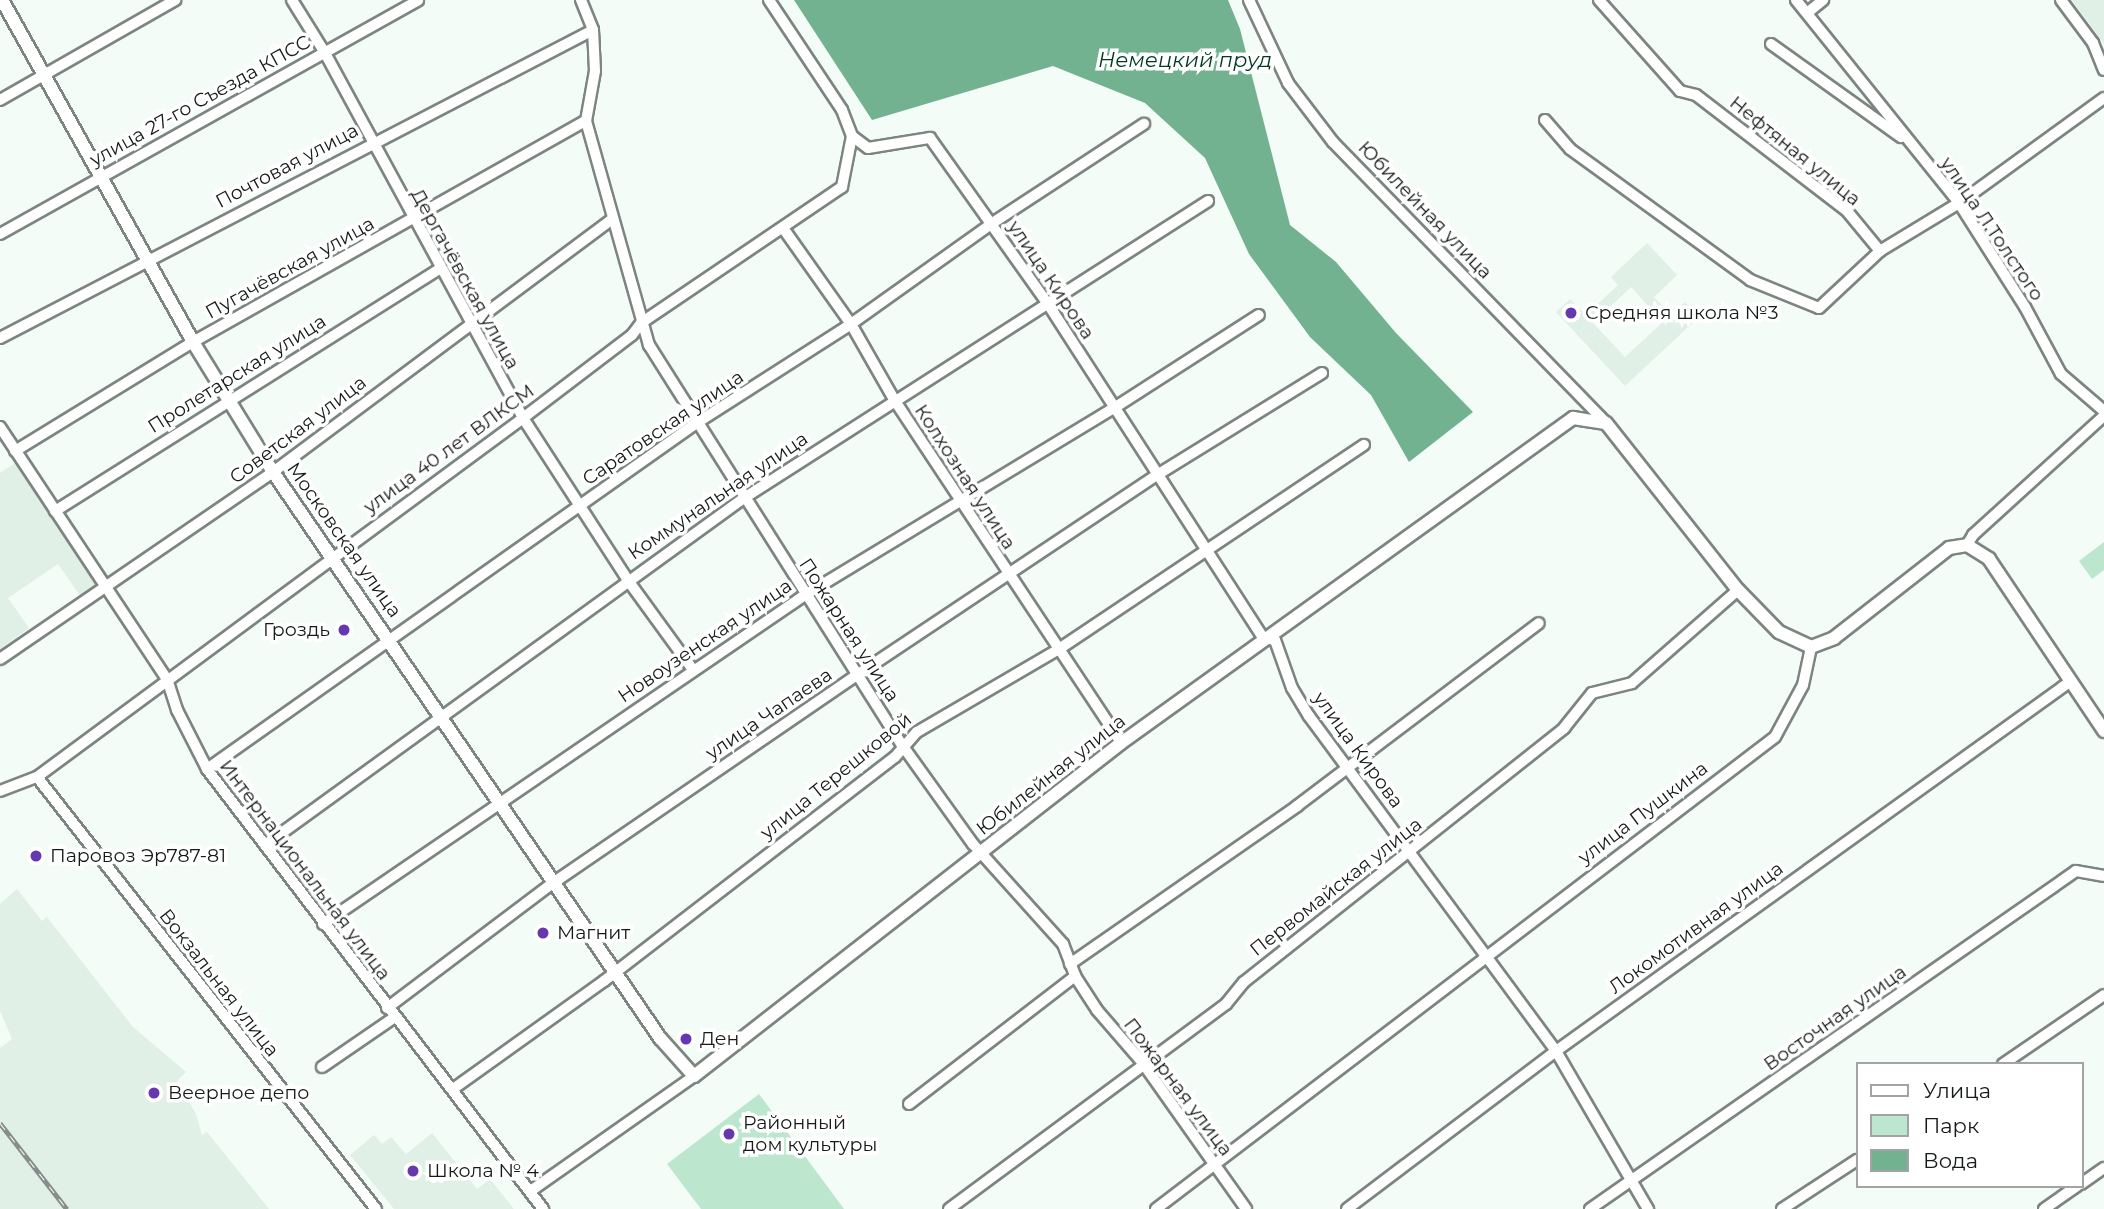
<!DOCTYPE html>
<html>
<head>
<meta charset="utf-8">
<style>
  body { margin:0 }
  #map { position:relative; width:2104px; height:1209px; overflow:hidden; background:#f3fcf7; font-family:Montserrat,sans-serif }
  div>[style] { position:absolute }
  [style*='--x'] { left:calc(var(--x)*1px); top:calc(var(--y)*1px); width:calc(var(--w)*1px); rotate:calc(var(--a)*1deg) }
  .built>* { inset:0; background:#e0f0e6 }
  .green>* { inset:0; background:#bce7ce }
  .water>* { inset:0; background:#73b290 }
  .roads { filter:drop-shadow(2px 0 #7d8580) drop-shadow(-2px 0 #7d8580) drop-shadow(0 2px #7d8580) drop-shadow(0 -2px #7d8580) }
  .minor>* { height:10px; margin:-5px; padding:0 5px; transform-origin:5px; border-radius:5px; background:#fff }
  .major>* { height:12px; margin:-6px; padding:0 6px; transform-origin:6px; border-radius:6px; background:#fff }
  .rail>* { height:5px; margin-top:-2.5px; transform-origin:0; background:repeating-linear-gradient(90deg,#fff 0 8px,#878d8a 0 16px); box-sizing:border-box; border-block:2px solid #878d8a }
  .dots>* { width:19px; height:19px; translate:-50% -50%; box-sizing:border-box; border:4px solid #fff; border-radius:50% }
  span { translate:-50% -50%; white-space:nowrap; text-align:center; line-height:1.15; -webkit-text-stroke:7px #fff; paint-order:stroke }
  .street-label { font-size:19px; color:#161a18 }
  .poi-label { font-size:19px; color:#161a18 }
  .left { translate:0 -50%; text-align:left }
  .right { translate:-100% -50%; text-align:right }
  .water-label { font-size:21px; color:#023922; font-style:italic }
  .legend { position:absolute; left:1856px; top:1062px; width:228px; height:126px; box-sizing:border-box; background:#fff; border:2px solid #a2a3a3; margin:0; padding:9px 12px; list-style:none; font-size:21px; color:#161a18 }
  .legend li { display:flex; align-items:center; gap:14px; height:35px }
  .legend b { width:35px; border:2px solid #a2a3a3 }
</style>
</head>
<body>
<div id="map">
  <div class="built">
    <div style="clip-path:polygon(2072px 0,2104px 0,2104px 44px)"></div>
    <div style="clip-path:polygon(evenodd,1647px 243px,1677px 275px,1654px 297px,1671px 315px,1685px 302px,1699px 317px,1625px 386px,1556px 312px,1570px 299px,1586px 315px,1618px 285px,1611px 277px,1647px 243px,1631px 287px,1663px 322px,1625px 357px,1593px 323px,1631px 287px)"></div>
    <div style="clip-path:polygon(18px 461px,100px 583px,81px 597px,58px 564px,8px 598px,29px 628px,0 649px,0 473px)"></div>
    <div style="clip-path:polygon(17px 889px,42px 921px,47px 917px,133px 1027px,186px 1072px,177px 1081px,196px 1114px,202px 1135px,207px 1132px,269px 1209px,0 1209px,0 1048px,12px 1039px,0 1011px,0 904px)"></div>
    <div style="clip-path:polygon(432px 1133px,477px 1189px,490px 1179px,514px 1209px,394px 1209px,350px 1155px,374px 1135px,382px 1144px,391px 1137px,406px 1154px)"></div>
  </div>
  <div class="green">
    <div style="clip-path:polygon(2104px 542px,2104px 570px,2092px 579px,2079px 561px)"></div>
    <div style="clip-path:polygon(759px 1094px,844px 1209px,701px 1209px,667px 1164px)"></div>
  </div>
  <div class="water">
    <div style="clip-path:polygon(794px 0,1228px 0,1240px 29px,1290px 225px,1336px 262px,1396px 333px,1473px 412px,1409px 462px,1371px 395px,1310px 337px,1249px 254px,1205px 158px,1145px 103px,1053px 66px,872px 120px)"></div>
  </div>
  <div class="roads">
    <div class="minor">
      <div style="--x:292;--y:0;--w:62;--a:58.1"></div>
      <div style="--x:325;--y:53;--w:415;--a:61.5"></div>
      <div style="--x:523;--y:418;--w:192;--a:57.1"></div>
      <div style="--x:627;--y:579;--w:112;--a:54"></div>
      <div style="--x:581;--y:0;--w:32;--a:68"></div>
      <div style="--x:593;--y:30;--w:41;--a:87.2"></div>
      <div style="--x:595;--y:71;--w:51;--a:100.2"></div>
      <div style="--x:586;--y:121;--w:233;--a:74.3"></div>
      <div style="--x:649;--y:345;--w:473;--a:57.7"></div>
      <div style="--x:902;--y:745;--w:122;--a:54.4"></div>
      <div style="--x:973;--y:844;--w:135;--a:48"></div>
      <div style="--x:1063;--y:944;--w:34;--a:69"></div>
      <div style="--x:1075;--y:976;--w:40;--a:57.1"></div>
      <div style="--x:1097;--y:1010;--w:69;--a:49.1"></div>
      <div style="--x:1142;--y:1062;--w:180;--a:54.7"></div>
      <div style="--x:769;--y:0;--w:132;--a:56.4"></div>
      <div style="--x:842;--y:110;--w:28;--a:69"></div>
      <div style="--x:852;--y:136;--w:20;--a:37"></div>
      <div style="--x:868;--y:148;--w:63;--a:-9.2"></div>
      <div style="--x:930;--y:138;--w:204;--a:54.6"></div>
      <div style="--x:1048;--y:304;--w:397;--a:57.2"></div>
      <div style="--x:1263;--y:638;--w:12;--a:9"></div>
      <div style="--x:1275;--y:640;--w:51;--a:70.5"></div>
      <div style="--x:1292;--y:688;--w:33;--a:59"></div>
      <div style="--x:1309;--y:716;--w:416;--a:53.6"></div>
      <div style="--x:1556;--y:1051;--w:183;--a:59.8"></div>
      <div style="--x:1249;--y:0;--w:92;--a:64.8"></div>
      <div style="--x:1288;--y:83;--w:74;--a:52.7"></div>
      <div style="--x:1333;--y:142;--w:392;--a:45.8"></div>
      <div style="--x:1599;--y:0;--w:122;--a:48.3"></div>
      <div style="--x:1680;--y:91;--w:16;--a:14"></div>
      <div style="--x:1696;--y:95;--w:190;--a:37.5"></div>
      <div style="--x:1847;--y:211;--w:52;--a:50.5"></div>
      <div style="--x:1796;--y:0;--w:260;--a:51.2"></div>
      <div style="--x:1959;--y:203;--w:123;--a:57.6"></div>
      <div style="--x:2025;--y:307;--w:76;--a:61.8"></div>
      <div style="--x:2061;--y:374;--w:57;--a:40.7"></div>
      <div style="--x:2061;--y:0;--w:54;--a:53.3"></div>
      <div style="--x:2093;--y:43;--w:29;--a:68"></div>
      <div style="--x:1807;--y:13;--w:21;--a:-39"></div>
      <div style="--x:1771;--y:44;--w:160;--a:35.6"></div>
      <div style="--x:0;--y:100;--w:202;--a:-29.7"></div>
      <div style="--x:1545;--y:120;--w:38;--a:49"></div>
      <div style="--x:1570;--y:149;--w:223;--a:36"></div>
      <div style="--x:1750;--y:280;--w:74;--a:22.1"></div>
      <div style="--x:1819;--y:308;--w:83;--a:-43.1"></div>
      <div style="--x:1880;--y:251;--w:92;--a:-31.3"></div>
      <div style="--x:1959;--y:203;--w:179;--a:-35.9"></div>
      <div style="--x:783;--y:228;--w:118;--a:54.7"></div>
      <div style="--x:851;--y:324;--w:89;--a:60.3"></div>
      <div style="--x:895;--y:401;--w:410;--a:56.5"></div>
      <div style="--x:0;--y:234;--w:479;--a:-29.2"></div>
      <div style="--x:0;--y:338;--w:668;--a:-27.45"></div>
      <div style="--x:0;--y:427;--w:302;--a:56.5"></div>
      <div style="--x:167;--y:679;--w:33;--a:72"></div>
      <div style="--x:177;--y:710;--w:66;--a:63"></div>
      <div style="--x:207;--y:769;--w:554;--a:52.63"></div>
      <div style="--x:15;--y:451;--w:209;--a:-31.5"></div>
      <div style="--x:193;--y:342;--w:451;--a:-29.4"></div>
      <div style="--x:55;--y:511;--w:455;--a:-32.2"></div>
      <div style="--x:1967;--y:545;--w:12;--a:-59"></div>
      <div style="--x:1973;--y:535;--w:177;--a:-42.3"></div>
      <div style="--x:0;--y:659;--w:331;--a:-34.4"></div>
      <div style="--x:273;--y:472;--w:422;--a:-36.7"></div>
      <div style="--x:207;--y:769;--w:601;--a:-35.25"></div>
      <div style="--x:698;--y:422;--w:182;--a:-32.6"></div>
      <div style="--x:851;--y:324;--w:172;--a:-35.5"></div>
      <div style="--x:991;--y:224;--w:183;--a:-33.2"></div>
      <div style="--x:37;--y:777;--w:549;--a:51.88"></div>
      <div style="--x:0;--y:791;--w:40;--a:-21"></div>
      <div style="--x:37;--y:777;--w:604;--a:-36.45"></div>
      <div style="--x:523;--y:418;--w:137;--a:-37.3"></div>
      <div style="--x:632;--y:335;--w:15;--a:-53"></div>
      <div style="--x:641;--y:323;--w:243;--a:-34.1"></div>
      <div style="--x:842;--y:187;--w:52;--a:-78.9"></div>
      <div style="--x:265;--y:845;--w:591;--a:-35.92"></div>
      <div style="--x:744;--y:498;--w:551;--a:-32.62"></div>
      <div style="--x:323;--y:924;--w:584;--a:-34.32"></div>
      <div style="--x:805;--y:595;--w:361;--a:-31.2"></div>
      <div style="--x:1114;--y:408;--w:172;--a:-32.7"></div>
      <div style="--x:1070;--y:964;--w:277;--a:-34.8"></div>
      <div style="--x:1297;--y:806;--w:303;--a:-37.1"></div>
      <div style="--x:387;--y:1008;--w:208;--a:-37"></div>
      <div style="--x:553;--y:883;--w:368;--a:-34.4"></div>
      <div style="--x:857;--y:675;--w:361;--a:-33.7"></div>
      <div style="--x:1157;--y:475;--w:194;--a:-31.7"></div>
      <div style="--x:2003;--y:1064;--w:122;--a:-34.3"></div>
      <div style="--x:322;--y:1067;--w:88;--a:-34.4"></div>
      <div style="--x:453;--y:1089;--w:186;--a:-35.6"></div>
      <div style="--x:604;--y:981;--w:367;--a:-37.6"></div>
      <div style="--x:895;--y:757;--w:33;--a:-49"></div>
      <div style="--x:917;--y:732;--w:164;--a:-30.3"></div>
      <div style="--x:1059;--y:649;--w:367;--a:-33.8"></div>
      <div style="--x:909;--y:1104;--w:210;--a:-37.6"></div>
      <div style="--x:2081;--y:1184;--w:28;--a:-35"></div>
      <div style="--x:532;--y:1190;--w:198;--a:-35.1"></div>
      <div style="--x:949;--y:1209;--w:345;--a:-36.5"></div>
      <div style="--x:1226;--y:1004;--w:28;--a:-51"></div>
      <div style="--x:1244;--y:982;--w:409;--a:-38.4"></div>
      <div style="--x:1564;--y:728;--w:45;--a:-51.3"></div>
      <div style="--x:1592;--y:693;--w:41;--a:-14"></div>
      <div style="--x:1632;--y:683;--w:141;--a:-41.3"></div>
      <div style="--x:1156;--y:1209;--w:778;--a:-37.33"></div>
      <div style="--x:1775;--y:737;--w:59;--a:-61.7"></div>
      <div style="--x:1803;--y:685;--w:39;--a:-78"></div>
      <div style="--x:1347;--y:1209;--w:262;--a:-37.1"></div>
      <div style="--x:1556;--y:1051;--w:634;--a:-35.7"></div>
      <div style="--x:1590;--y:1209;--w:592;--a:-34.82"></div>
      <div style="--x:2076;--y:871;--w:28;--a:10"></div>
      <div style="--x:1782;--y:1209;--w:90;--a:-33.2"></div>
      <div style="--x:2044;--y:1209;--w:40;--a:-34.9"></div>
    </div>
    <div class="major">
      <div style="--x:2;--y:0;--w:392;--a:60.8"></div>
      <div style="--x:193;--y:342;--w:153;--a:58.4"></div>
      <div style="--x:273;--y:472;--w:686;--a:55.64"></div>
      <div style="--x:660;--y:1038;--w:51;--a:48.2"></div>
      <div style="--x:694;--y:1076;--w:541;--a:-37.95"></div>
      <div style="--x:1121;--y:743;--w:557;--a:-35.72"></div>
      <div style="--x:1573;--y:418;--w:33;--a:9"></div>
      <div style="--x:1606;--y:423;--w:213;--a:51.7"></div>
      <div style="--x:1738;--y:590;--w:59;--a:45.7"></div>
      <div style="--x:1779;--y:632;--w:35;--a:25"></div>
      <div style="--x:1811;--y:647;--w:25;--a:-21"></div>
      <div style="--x:1834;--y:638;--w:146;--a:-38"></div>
      <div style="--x:1949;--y:548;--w:18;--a:-9"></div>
      <div style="--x:1967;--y:545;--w:26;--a:32"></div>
      <div style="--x:1989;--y:559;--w:207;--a:56.2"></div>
    </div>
  </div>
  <div class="rail">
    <div style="--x:0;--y:1123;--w:109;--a:52.1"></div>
  </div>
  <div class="dots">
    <div style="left:1571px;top:313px;background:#6638af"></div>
    <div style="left:344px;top:630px;background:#6638af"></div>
    <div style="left:36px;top:856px;background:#6638af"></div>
    <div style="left:543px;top:933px;background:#6638af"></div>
    <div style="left:686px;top:1039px;background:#6638af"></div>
    <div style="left:154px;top:1093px;background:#6638af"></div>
    <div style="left:729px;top:1134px;background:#6638af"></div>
    <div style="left:413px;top:1171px;background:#6638af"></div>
  </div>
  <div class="street-label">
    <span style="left:200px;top:101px;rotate:-29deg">улица 27-го Съезда КПСС</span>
    <span style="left:1795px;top:151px;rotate:39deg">Нефтяная улица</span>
    <span style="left:287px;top:166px;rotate:-28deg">Почтовая улица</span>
    <span style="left:1425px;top:210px;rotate:46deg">Юбилейная улица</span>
    <span style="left:1992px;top:229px;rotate:56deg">улица Л.Толстого</span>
    <span style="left:290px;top:268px;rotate:-29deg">Пугачёвская улица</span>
    <span style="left:465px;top:279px;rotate:61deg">Дергачёвская улица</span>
    <span style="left:1051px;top:280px;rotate:56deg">улица Кирова</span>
    <span style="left:237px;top:374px;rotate:-32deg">Пролетарская улица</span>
    <span style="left:663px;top:428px;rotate:-34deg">Саратовская улица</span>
    <span style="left:298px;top:430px;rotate:-37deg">Советская улица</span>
    <span style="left:449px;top:449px;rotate:-36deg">улица 40 лет ВЛКСМ</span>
    <span style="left:965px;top:477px;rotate:57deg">Колхозная улица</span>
    <span style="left:718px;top:496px;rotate:-34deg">Коммунальная улица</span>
    <span style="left:344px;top:540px;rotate:55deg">Московская улица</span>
    <span style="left:849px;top:630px;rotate:57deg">Пожарная улица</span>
    <span style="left:705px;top:641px;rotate:-34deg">Новоузенская улица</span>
    <span style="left:769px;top:714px;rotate:-34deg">улица Чапаева</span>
    <span style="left:1358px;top:750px;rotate:54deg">улица Кирова</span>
    <span style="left:1051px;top:775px;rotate:-38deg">Юбилейная улица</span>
    <span style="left:836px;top:776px;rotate:-39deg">улица Терешковой</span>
    <span style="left:1643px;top:813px;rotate:-37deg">улица Пушкина</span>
    <span style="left:305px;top:870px;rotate:53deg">Интернациональная улица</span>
    <span style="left:1336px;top:887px;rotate:-38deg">Первомайская улица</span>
    <span style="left:1696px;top:928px;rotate:-36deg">Локомотивная улица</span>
    <span style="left:219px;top:983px;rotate:52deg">Вокзальная улица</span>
    <span style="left:1835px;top:1018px;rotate:-35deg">Восточная улица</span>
    <span style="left:1178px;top:1087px;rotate:53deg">Пожарная улица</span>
  </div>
  <div class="poi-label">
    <span class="left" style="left:1585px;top:313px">Средняя школа №3</span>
    <span class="right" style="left:330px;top:630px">Гроздь</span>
    <span class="left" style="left:50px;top:856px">Паровоз Эр787-81</span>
    <span class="left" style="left:557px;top:933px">Магнит</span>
    <span class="left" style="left:700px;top:1039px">Ден</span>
    <span class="left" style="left:168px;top:1093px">Веерное депо</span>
    <span class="left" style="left:743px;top:1134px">Районный<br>дом культуры</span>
    <span class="left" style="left:427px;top:1171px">Школа № 4</span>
  </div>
  <div class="water-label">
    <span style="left:1185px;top:60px">Немецкий пруд</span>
  </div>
  <ul class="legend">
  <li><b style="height:9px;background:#fff"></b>Улица</li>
  <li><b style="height:19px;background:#bce7ce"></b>Парк</li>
  <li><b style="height:19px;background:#73b290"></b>Вода</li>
  </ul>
</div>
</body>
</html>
